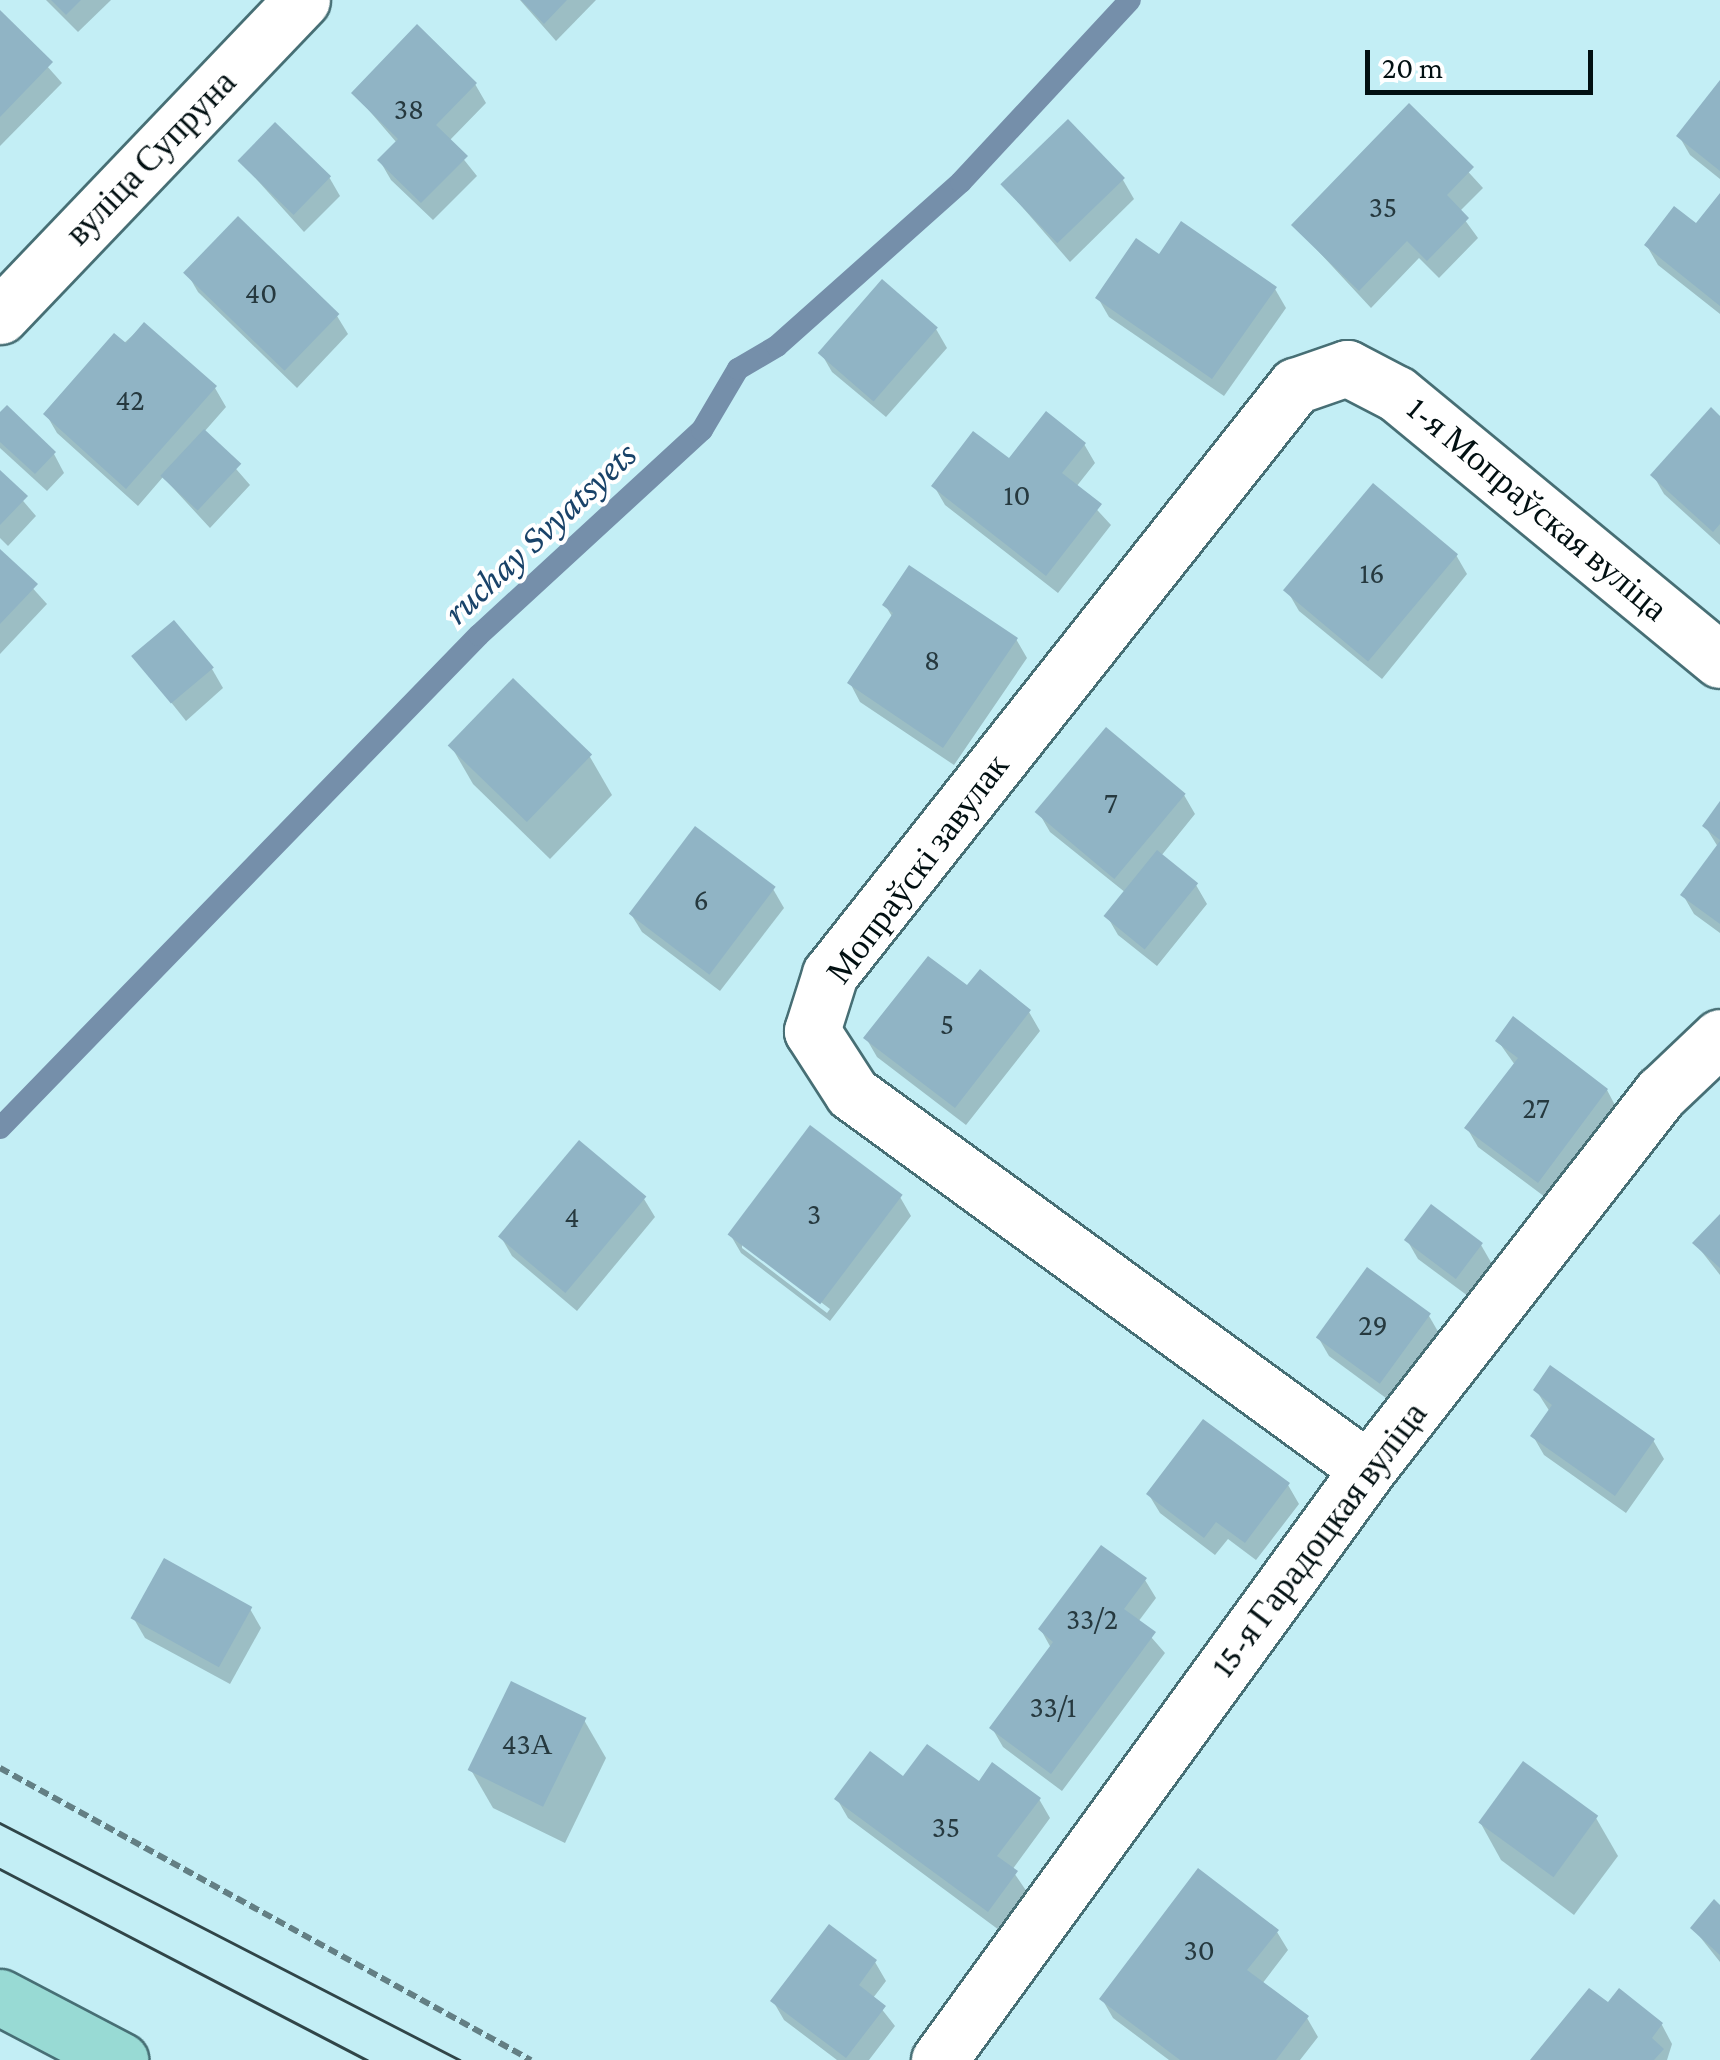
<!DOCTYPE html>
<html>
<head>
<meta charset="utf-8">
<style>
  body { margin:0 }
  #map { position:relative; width:1720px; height:2060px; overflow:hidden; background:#c3eef5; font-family:"Crimson Pro",serif }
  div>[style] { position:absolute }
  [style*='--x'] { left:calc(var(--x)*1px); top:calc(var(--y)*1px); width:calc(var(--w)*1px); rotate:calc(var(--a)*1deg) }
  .shadow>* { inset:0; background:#0003 }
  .stream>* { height:22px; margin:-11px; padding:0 11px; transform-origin:11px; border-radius:11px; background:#758faa }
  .building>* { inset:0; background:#90b4c5; transform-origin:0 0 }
  .path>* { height:6px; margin-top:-3px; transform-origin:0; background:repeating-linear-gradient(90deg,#637f84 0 10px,transparent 0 15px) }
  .roads { filter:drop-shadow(2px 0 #476f75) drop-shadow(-2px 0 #476f75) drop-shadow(0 2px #476f75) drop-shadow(0 -2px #476f75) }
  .minor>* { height:55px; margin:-27.5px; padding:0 27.5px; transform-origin:27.5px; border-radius:27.5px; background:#fff }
  .primary>* { height:55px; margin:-27.5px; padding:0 27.5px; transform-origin:27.5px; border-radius:27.5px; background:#98dad4 }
  .tram>* { height:2.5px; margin:-1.25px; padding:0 1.25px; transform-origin:1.25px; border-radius:1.25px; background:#304548 }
  span { translate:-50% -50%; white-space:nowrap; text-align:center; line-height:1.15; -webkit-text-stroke:8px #fff; paint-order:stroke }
  .number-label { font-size:30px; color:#26393f }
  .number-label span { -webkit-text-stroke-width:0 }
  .street-label { font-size:35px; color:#021012 }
  .water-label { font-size:38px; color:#194369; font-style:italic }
  .scale { position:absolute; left:1365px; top:50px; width:228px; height:45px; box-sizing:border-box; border:5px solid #021012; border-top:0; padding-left:12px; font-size:30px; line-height:35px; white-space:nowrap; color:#021012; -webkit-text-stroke:8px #fff; paint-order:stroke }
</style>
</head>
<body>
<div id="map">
  <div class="shadow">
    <div style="clip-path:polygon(46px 0,111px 0,78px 32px)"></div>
    <div style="clip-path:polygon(520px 0,596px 0,556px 41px)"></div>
    <div style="clip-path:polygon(0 13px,62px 83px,0 146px)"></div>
    <div style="clip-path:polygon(475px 84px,486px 103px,449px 141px,477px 176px,433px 220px,391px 180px,380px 161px,397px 143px,354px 93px)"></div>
    <div style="clip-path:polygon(1720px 84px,1720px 179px,1690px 155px,1679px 136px)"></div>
    <div style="clip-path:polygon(1409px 107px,1483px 188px,1459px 212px,1478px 238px,1439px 278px,1419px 258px,1371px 308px,1294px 225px)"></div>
    <div style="clip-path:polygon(240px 161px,329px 177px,340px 196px,304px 232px)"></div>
    <div style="clip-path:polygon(1123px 180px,1134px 199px,1070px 262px,1004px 186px)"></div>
    <div style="clip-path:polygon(1720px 197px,1720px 314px,1658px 265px,1647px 246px,1696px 227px)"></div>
    <div style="clip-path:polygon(1159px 257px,1275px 289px,1286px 308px,1224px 396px,1109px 317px,1098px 298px)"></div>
    <div style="clip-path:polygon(187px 273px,337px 316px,348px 334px,297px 388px,198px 292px)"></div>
    <div style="clip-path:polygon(144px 325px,215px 388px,226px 407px,204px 432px,250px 485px,210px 528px,163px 477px,138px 506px,57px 433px,46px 414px)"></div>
    <div style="clip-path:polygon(936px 329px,947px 348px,886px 417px,832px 372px,821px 353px)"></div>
    <div style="clip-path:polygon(0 416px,54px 454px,64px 473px,47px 491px,0 448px)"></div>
    <div style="clip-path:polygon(1720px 419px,1720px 545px,1664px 494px,1653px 475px)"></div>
    <div style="clip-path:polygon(1084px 444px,1095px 463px,1076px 487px,1111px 525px,1058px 593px,945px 505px,934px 486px)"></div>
    <div style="clip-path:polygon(0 474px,36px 516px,8px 546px,0 538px)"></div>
    <div style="clip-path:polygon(0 552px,47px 604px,0 654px)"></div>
    <div style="clip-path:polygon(1456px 555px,1467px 574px,1382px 679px,1299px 611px,1288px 592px)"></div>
    <div style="clip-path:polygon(885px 605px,1016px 639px,1027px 658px,954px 765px,860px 702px,850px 683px,893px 618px)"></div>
    <div style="clip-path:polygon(135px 657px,212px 669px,223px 688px,186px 721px)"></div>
    <div style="clip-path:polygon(451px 746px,590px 757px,612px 795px,550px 859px,473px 784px)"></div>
    <div style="clip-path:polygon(1184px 795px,1195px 814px,1161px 856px,1196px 885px,1207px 904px,1157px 966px,1118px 935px,1107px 916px,1126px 893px,1050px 832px,1039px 813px)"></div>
    <div style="clip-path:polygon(1720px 806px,1720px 933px,1694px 914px,1683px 895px,1718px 847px,1705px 826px)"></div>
    <div style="clip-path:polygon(773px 889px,784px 908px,720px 991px,642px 932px,631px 914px)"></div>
    <div style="clip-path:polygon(980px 973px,1029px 1012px,1040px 1031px,966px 1125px,877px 1057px,866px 1038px,967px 988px)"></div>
    <div style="clip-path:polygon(1498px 1041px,1607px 1090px,1617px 1109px,1549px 1200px,1478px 1147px,1467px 1128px,1515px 1065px)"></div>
    <div style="clip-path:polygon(evenodd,900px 1197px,911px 1216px,830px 1321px,741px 1253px,730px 1234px,900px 1197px,742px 1242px,830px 1309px,827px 1313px,742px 1248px,742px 1242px)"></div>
    <div style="clip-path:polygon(644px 1199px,655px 1217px,577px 1311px,512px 1256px,501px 1237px)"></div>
    <div style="clip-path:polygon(1720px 1217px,1720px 1275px,1695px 1243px)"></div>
    <div style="clip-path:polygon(1407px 1240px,1481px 1245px,1492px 1264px,1468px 1296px,1418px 1259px)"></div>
    <div style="clip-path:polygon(1429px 1316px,1440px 1335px,1390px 1401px,1329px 1356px,1318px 1337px)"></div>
    <div style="clip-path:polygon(1536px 1390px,1653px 1440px,1664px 1459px,1626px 1513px,1544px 1455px,1533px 1436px,1550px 1412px)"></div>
    <div style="clip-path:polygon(1288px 1485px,1299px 1504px,1256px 1560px,1228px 1539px,1215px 1555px,1160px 1513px,1149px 1495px)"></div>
    <div style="clip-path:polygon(1145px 1580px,1156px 1598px,1138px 1622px,1165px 1653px,1062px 1791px,1003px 1747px,992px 1728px,1051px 1648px,1041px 1630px)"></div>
    <div style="clip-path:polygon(250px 1609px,261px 1628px,230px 1684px,145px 1638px,134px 1619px)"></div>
    <div style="clip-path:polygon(584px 1720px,606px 1758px,565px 1843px,493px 1808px,471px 1770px)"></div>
    <div style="clip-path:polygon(904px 1779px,1039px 1799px,1050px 1818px,1012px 1870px,1027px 1892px,999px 1930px,848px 1818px,837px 1799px)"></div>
    <div style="clip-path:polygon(1596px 1818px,1618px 1856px,1574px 1915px,1501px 1860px,1480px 1822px)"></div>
    <div style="clip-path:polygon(1720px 1908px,1720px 1962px,1693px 1928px)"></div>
    <div style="clip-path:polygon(1277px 1932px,1288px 1950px,1262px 1984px,1307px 2018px,1318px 2037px,1300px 2060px,1169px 2060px,1113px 2018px,1102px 1999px)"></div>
    <div style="clip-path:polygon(875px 1962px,886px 1981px,873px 1998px,895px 2026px,869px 2060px,837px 2060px,784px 2020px,773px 2001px)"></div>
    <div style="clip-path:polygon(1609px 2006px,1662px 2025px,1672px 2044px,1667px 2060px,1533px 2060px)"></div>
  </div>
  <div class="stream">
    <div style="--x:0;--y:1128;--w:687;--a:-45.83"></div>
    <div style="--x:479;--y:635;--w:303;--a:-42.6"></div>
    <div style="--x:702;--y:430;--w:71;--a:-59.5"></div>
    <div style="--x:738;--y:369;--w:45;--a:-30.5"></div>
    <div style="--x:777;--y:346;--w:246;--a:-41.7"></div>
    <div style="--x:961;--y:182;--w:248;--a:-47.1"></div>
  </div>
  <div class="building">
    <div style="clip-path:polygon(51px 0,81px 0,66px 15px)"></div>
    <div style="clip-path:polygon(521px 0,567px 0,544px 24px)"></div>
    <div style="clip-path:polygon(0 10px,53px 62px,0 117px)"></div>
    <div style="clip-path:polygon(417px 24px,477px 83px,436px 125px,468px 156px,421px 203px,377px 160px,398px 139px,351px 93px)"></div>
    <div style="clip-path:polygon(1720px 80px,1720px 171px,1676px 136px)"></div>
    <div style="clip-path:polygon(1409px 103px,1474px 167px,1447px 195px,1469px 218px,1427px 261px,1407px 241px,1359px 291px,1291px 225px)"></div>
    <div style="left:1068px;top:119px;width:82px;height:94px;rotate:46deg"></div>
    <div style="left:275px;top:122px;width:78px;height:54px;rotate:44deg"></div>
    <div style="clip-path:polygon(1720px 193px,1720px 306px,1644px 245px,1674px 206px,1696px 223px)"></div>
    <div style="left:238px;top:216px;width:141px;height:79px;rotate:44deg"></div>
    <div style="clip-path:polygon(1181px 221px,1277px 287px,1212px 379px,1095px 298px,1136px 238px,1159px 254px)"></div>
    <div style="left:882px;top:279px;width:74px;height:98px;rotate:41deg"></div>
    <div style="clip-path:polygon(144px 322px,217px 386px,126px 489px,43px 414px,114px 333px,126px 343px)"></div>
    <div style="clip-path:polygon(7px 405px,56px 452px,35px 474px,0 442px,0 412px)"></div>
    <div style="clip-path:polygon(1711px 407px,1720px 416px,1720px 524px,1713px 532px,1650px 475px)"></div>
    <div style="clip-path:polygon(1046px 411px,1086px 443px,1062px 473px,1102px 504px,1046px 576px,931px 486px,973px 431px,1009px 458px)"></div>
    <div style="left:204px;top:429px;width:51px;height:64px;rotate:43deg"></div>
    <div style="clip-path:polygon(0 470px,28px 496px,0 525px)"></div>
    <div style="left:1373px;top:483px;width:111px;height:140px;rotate:40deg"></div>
    <div style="clip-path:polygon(0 549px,38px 584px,0 624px)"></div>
    <div style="clip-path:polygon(909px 565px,1018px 638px,943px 748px,847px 683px,893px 613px,882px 605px)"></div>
    <div style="left:174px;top:620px;width:62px;height:56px;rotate:50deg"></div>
    <div style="left:513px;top:678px;width:110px;height:94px;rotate:44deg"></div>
    <div style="left:1106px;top:727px;width:104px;height:111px;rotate:40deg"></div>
    <div style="clip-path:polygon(1720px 801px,1720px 840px,1702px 826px)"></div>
    <div style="left:695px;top:826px;width:101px;height:110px;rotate:37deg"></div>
    <div style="clip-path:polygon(1720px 841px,1720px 924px,1680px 895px)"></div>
    <div style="left:1157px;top:850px;width:53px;height:85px;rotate:39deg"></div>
    <div style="clip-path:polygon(928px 956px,967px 985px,980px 969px,1031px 1010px,955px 1108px,863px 1038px)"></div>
    <div style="clip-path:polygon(1513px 1016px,1608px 1089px,1538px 1183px,1464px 1128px,1518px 1058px,1495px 1041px)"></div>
    <div style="left:810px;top:1125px;width:116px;height:137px;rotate:37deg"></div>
    <div style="left:579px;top:1140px;width:88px;height:126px;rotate:40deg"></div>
    <div style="left:1431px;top:1204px;width:65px;height:45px;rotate:37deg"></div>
    <div style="clip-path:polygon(1720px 1214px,1720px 1268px,1692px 1243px)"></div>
    <div style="left:1367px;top:1267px;width:79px;height:87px;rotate:36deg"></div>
    <div style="clip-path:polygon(1550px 1365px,1655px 1439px,1615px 1496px,1530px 1436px,1552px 1405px,1533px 1390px)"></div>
    <div style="clip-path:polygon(1203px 1419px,1290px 1483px,1245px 1543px,1216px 1522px,1204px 1538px,1146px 1494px)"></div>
    <div style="clip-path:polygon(1101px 1545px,1147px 1578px,1124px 1609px,1156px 1632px,1051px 1774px,989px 1728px,1053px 1642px,1038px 1629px)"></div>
    <div style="left:164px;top:1558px;width:101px;height:69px;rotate:29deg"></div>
    <div style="left:511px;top:1681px;width:84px;height:99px;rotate:26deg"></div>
    <div style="clip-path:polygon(927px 1744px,979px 1781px,992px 1762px,1041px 1798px,997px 1856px,1018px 1871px,988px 1912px,834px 1799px,870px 1751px,903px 1776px)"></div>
    <div style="left:1523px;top:1761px;width:93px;height:76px;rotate:36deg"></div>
    <div style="clip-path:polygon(1198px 1868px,1279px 1930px,1247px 1970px,1309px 2016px,1276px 2060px,1180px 2060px,1099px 1999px)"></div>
    <div style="clip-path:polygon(1714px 1899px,1720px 1905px,1720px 1955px,1690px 1928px)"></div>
    <div style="clip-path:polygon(829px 1924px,877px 1960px,859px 1985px,886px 2006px,846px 2058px,770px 2001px)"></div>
    <div style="clip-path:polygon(1589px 1988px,1608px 2002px,1619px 1988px,1663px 2023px,1652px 2038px,1664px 2049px,1654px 2060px,1530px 2060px)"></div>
  </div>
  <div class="path">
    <div style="--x:0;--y:1768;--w:606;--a:28.81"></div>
  </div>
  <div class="roads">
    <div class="minor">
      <div style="--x:0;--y:316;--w:437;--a:-46.3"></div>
      <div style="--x:1368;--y:1469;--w:638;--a:-143.92"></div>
      <div style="--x:852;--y:1093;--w:74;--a:-122.8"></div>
      <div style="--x:812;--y:1031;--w:60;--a:-72.5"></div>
      <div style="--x:830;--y:974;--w:750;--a:-51.66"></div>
      <div style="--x:1295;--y:386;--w:55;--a:-19.1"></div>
      <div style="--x:1347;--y:368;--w:56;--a:27.5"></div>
      <div style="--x:1397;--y:394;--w:418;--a:39.5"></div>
      <div style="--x:939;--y:2060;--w:730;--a:-54.02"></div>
      <div style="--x:1368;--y:1469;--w:477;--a:-52.1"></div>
      <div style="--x:1661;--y:1093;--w:81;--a:-43.5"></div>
    </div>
    <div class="primary">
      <div style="--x:0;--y:1997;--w:136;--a:27.7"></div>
    </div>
  </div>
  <div class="tram">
    <div style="--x:0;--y:1823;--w:517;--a:27.26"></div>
    <div style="--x:0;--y:1869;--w:414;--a:27.5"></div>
  </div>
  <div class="number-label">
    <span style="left:409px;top:109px">38</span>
    <span style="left:1383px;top:207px">35</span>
    <span style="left:261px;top:293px">40</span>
    <span style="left:130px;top:400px">42</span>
    <span style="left:1017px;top:495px">10</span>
    <span style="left:1372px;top:573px">16</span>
    <span style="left:932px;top:660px">8</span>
    <span style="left:1111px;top:803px">7</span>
    <span style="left:701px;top:900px">6</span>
    <span style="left:947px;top:1024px">5</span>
    <span style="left:1536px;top:1108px">27</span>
    <span style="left:814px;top:1214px">3</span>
    <span style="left:572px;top:1217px">4</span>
    <span style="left:1373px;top:1325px">29</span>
    <span style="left:1092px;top:1619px">33/2</span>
    <span style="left:1053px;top:1707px">33/1</span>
    <span style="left:527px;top:1744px">43А</span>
    <span style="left:946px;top:1827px">35</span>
    <span style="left:1199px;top:1950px">30</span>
  </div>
  <div class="street-label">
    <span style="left:151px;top:158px;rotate:-46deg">вуліца Супруна</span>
    <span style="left:1537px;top:509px;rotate:40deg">1-я Мопраўская вуліца</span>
    <span style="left:918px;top:869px;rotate:-53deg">Мопраўскі завулак</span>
    <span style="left:1319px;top:1540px;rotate:-53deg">15-я Гарадоцкая вуліца</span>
  </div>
  <div class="water-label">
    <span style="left:540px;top:533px;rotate:-43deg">ruchay Svyatsyets</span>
  </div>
  <div class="scale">20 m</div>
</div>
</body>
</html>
